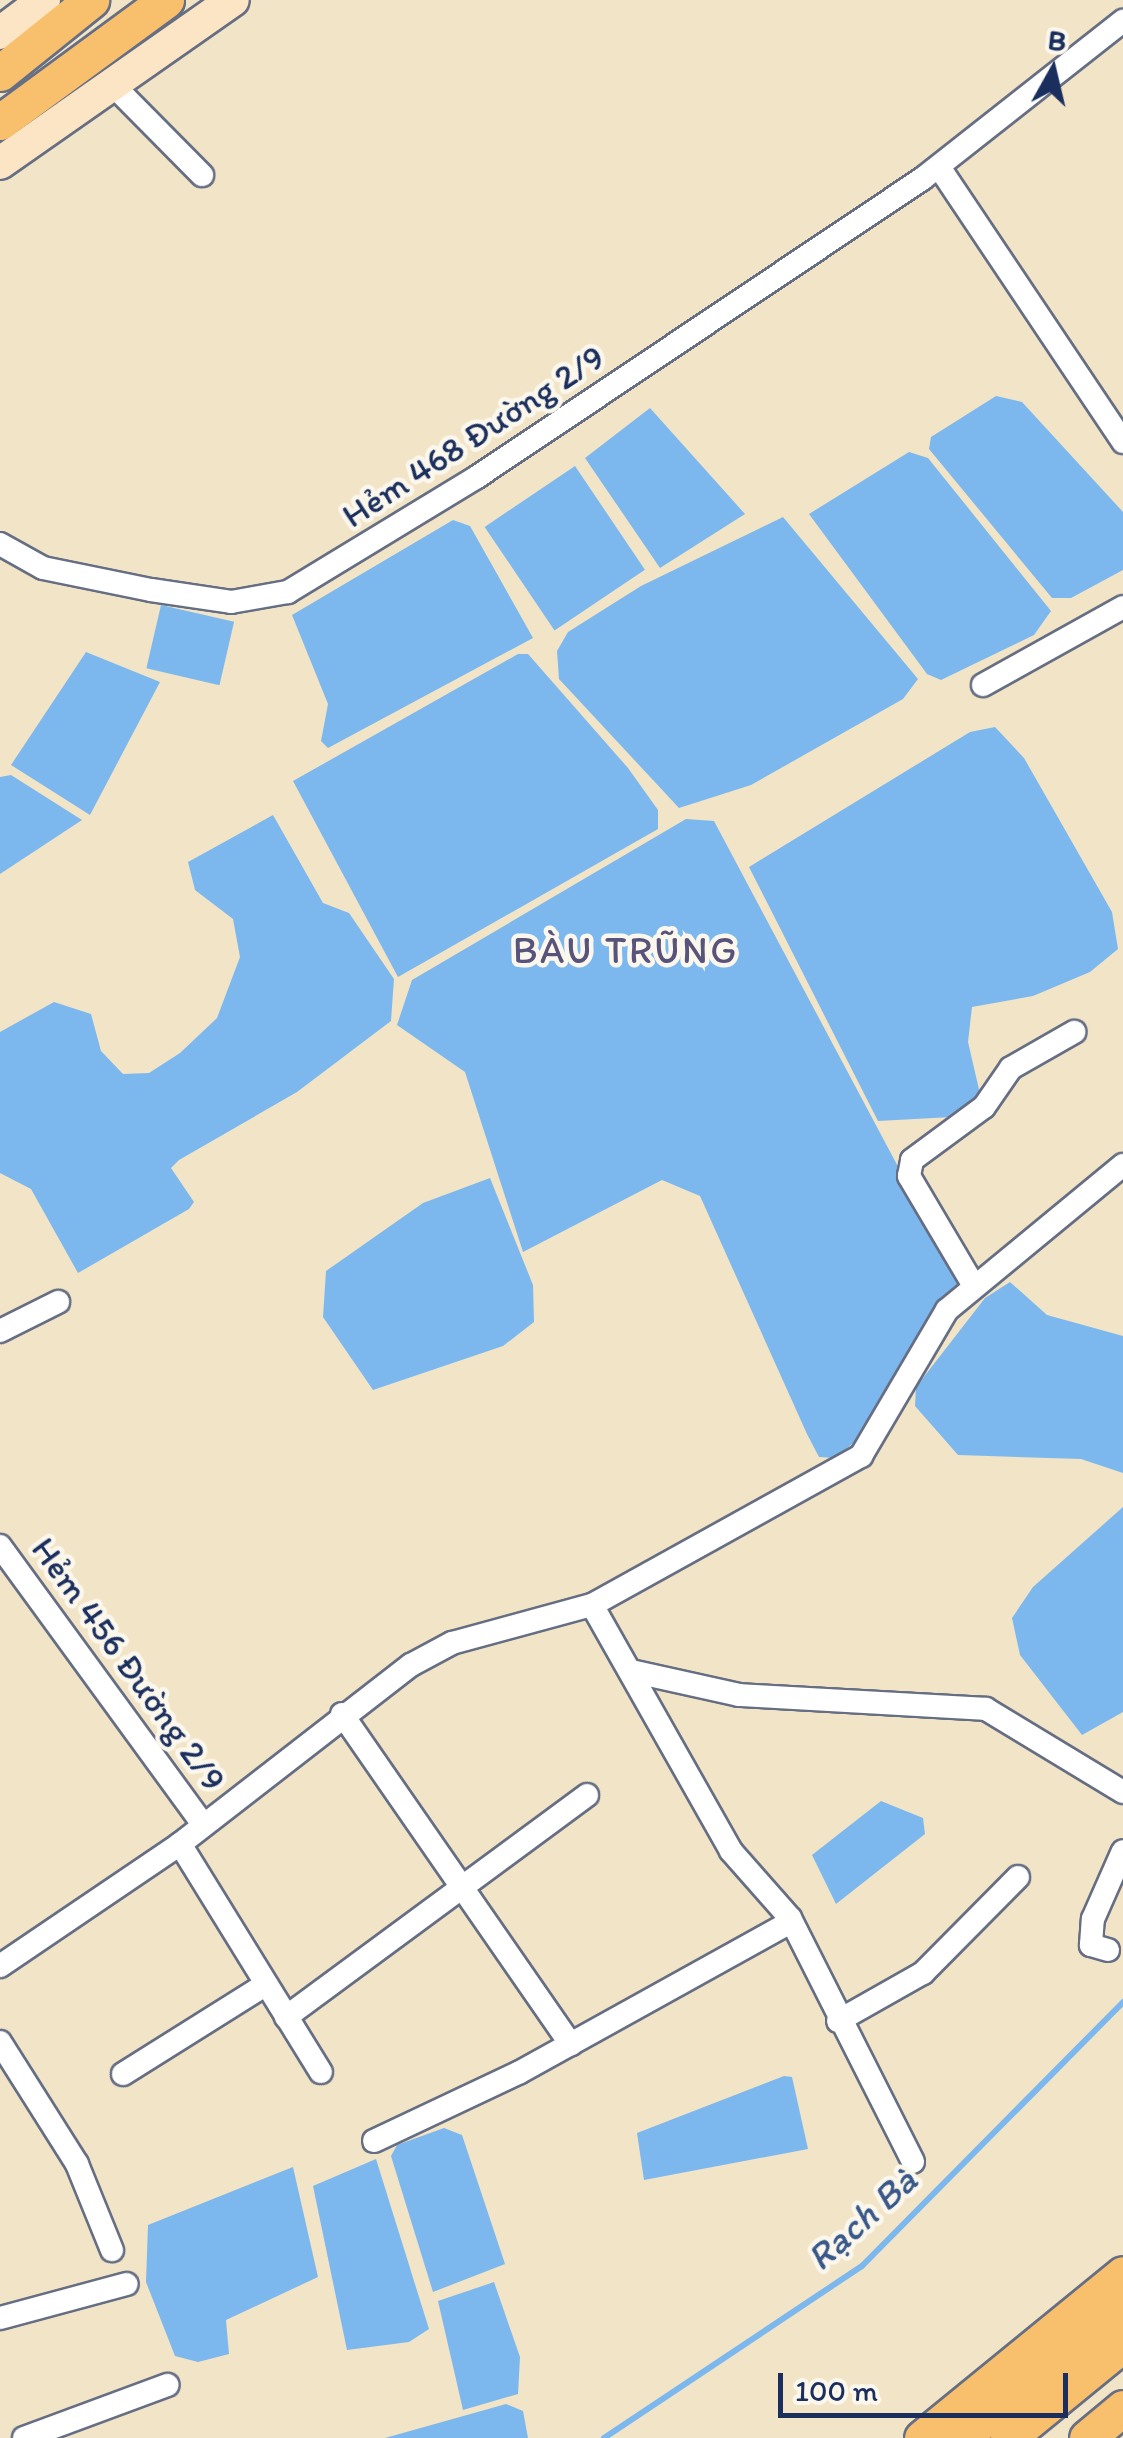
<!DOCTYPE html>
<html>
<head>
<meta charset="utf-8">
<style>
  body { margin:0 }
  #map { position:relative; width:1123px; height:2438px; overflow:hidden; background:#f2e4c7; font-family:Itim,sans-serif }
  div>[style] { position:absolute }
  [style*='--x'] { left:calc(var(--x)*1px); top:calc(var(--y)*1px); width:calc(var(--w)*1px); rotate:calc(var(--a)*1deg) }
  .water>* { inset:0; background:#7cb8ee; transform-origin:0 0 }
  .stream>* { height:6px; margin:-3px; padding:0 3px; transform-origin:3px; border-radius:3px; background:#7cb8ee }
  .roads { filter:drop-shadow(2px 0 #666e83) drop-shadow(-2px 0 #666e83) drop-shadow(0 2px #666e83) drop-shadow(0 -2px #666e83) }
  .minor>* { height:22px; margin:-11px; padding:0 11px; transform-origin:11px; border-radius:11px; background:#fff }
  .secondary>* { height:32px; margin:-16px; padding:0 16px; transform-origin:16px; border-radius:16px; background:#fce5c4 }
  .primary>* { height:35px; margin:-17.5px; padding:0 17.5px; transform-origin:17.5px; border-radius:17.5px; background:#f8bf6c }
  span { translate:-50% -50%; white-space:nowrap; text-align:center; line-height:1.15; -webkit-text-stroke:9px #fbf7ec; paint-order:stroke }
  .street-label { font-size:35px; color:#1b2f5e }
  .neighbourhood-label { font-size:38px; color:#58537b; letter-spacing:2.5px }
  .water-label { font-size:38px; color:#385889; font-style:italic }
  .north { position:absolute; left:1003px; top:20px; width:100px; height:100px; -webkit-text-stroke:8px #fbf7ec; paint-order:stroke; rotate:8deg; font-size:28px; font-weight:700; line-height:40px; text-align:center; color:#1b2f5e }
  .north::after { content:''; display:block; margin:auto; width:35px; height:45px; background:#1b2f5e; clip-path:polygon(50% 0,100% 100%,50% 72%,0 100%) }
  .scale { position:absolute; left:778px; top:2373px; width:290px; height:45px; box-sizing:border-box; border:5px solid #1b2f5e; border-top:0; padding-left:12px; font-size:30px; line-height:35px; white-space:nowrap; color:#1b2f5e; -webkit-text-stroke:8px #fbf7ec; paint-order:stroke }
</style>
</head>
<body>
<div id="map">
  <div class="water">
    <div style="clip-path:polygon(996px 396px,1022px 402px,1123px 512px,1123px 570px,1071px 598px,1052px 598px,929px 449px,931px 437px)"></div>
    <div style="clip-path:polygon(650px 408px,745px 514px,660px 568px,585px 458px)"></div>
    <div style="clip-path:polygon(909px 452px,928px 458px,1051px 611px,1034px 635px,941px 680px,927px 674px,809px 514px)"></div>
    <div style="left:575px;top:466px;width:125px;height:109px;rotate:56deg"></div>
    <div style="clip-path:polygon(783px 517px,918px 679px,903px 699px,751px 785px,679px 808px,559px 679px,557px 651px,568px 632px,641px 586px)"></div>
    <div style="clip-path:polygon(453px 520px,470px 526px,533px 638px,328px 748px,321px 741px,328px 704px,292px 615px)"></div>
    <div style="left:161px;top:605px;width:75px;height:65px;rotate:13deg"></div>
    <div style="clip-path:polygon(86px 652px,160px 682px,90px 815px,11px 765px)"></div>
    <div style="clip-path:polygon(518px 654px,528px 654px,628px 768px,658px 810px,658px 829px,398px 977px,293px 781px)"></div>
    <div style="clip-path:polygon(995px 727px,1024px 758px,1112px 912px,1118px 949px,1090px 972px,1033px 996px,972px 1007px,968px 1042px,981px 1098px,952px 1117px,878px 1121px,749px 867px,970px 732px)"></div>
    <div style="clip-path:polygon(11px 775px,82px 820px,0 874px,0 777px)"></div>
    <div style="clip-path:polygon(273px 815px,323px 903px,349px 913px,394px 979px,391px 1021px,297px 1092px,179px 1160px,171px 1168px,194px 1202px,189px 1209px,78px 1273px,31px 1189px,0 1173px,0 1032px,54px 1002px,91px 1014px,101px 1051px,123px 1074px,149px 1073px,180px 1053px,217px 1018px,240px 957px,233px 919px,195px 890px,188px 862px)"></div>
    <div style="clip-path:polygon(686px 819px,714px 821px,960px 1283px,916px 1339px,863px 1435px,835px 1458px,819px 1457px,807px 1434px,700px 1196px,662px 1180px,523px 1252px,465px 1072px,397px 1025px,412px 980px)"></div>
    <div style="clip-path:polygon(490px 1178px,533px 1285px,534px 1322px,503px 1346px,373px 1390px,323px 1317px,326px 1271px,423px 1203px)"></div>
    <div style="clip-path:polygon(1010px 1282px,1047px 1315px,1123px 1336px,1123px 1473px,1081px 1459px,958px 1455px,915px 1406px,916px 1387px,985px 1298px)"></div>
    <div style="clip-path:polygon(1123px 1507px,1123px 1712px,1082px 1735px,1020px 1655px,1012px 1618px,1033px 1587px)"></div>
    <div style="clip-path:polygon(881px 1801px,923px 1818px,925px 1834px,836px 1904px,812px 1855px)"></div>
    <div style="clip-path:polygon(784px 2076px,792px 2077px,808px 2149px,644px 2180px,637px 2133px)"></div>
    <div style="clip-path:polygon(444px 2128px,462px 2135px,505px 2264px,433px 2292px,391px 2156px,397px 2145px)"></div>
    <div style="clip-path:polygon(376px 2159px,429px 2329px,409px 2342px,347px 2350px,313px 2186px)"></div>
    <div style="clip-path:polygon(293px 2167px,318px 2277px,226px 2320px,229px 2354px,198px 2362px,175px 2356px,146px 2282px,148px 2225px)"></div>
    <div style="clip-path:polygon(494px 2282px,520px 2357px,518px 2394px,463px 2410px,438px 2301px)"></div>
    <div style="clip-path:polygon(506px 2404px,523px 2411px,528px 2438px,385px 2438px)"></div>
  </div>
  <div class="stream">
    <div style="--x:604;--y:2438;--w:310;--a:-33.7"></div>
    <div style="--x:862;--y:2266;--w:371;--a:-45.3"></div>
  </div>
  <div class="roads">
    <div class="minor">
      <div style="--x:110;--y:82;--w:131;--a:45.3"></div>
      <div style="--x:939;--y:167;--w:331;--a:56.2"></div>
      <div style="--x:0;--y:544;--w:49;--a:29.2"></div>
      <div style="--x:43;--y:568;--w:110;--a:11.5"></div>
      <div style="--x:151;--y:590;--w:81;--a:8.5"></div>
      <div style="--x:231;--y:602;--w:58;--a:-10"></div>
      <div style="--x:288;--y:592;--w:221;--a:-31.3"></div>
      <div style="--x:477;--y:477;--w:536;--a:-33.81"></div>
      <div style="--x:922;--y:179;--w:256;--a:-38.2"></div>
      <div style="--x:983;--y:685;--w:160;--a:-29.1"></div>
      <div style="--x:974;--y:1286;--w:128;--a:-120.6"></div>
      <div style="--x:909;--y:1176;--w:16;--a:-79"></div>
      <div style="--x:912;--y:1160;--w:89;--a:-36.4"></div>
      <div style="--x:984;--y:1107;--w:47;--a:-55.3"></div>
      <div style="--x:1011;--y:1068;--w:73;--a:-29.7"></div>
      <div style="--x:0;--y:1331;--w:65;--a:-26.6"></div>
      <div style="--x:0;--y:1546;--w:343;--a:53.9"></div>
      <div style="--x:592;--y:1605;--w:283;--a:60.5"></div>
      <div style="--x:731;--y:1851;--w:89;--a:48.6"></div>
      <div style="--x:790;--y:1918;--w:273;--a:63.2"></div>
      <div style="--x:631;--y:1671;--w:111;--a:12.5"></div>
      <div style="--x:739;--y:1695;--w:247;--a:3.2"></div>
      <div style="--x:986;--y:1709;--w:160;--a:31.2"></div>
      <div style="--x:342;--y:1714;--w:402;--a:55.3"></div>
      <div style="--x:180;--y:1844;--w:268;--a:58.3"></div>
      <div style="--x:1108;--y:1950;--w:18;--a:-164"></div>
      <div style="--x:1091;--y:1945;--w:26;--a:-86"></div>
      <div style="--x:1093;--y:1919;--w:74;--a:-66.2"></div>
      <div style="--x:0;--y:1966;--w:217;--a:-34.1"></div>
      <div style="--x:180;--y:1844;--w:292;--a:-37.8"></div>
      <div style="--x:411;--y:1665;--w:47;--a:-28.2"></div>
      <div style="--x:452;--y:1643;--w:145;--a:-15.2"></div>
      <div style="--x:592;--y:1605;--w:308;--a:-29"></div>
      <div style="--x:861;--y:1456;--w:169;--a:-59.5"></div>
      <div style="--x:947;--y:1310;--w:228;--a:-39.5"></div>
      <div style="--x:286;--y:2017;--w:374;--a:-36.4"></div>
      <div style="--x:838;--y:2021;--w:98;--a:-29.5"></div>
      <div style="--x:923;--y:1973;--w:135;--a:-45.3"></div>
      <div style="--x:0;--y:2042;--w:144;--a:57.7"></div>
      <div style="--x:77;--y:2164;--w:93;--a:67.9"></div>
      <div style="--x:123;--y:2074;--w:168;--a:-32.1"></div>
      <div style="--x:374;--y:2141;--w:161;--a:-25.3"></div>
      <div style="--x:520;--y:2072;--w:310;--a:-29"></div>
      <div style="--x:0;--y:2318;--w:131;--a:-15"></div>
      <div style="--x:24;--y:2438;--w:153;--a:-20.3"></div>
    </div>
    <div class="secondary">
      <div style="--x:0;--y:33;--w:55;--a:-36.9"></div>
      <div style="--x:0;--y:163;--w:284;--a:-35"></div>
    </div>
    <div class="primary">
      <div style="--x:0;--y:73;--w:117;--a:-38.7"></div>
      <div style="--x:0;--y:122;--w:206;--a:-36.3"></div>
      <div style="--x:922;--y:2438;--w:259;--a:-39.2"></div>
      <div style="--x:961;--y:2438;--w:203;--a:-39.2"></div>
      <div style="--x:1008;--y:2438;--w:149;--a:-39.3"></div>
      <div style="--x:1087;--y:2438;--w:47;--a:-39.8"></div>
    </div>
  </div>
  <div class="street-label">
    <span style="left:473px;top:436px;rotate:-33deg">Hẻm 468 Đường 2/9</span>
    <span style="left:129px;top:1664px;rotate:54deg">Hẻm 456 Đường 2/9</span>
  </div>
  <div class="neighbourhood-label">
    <span style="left:626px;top:951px">BÀU TRŨNG</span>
  </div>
  <div class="water-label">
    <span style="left:862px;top:2219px;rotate:-42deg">Rạch Bà</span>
  </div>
  <div class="north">B</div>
  <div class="scale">100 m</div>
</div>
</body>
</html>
